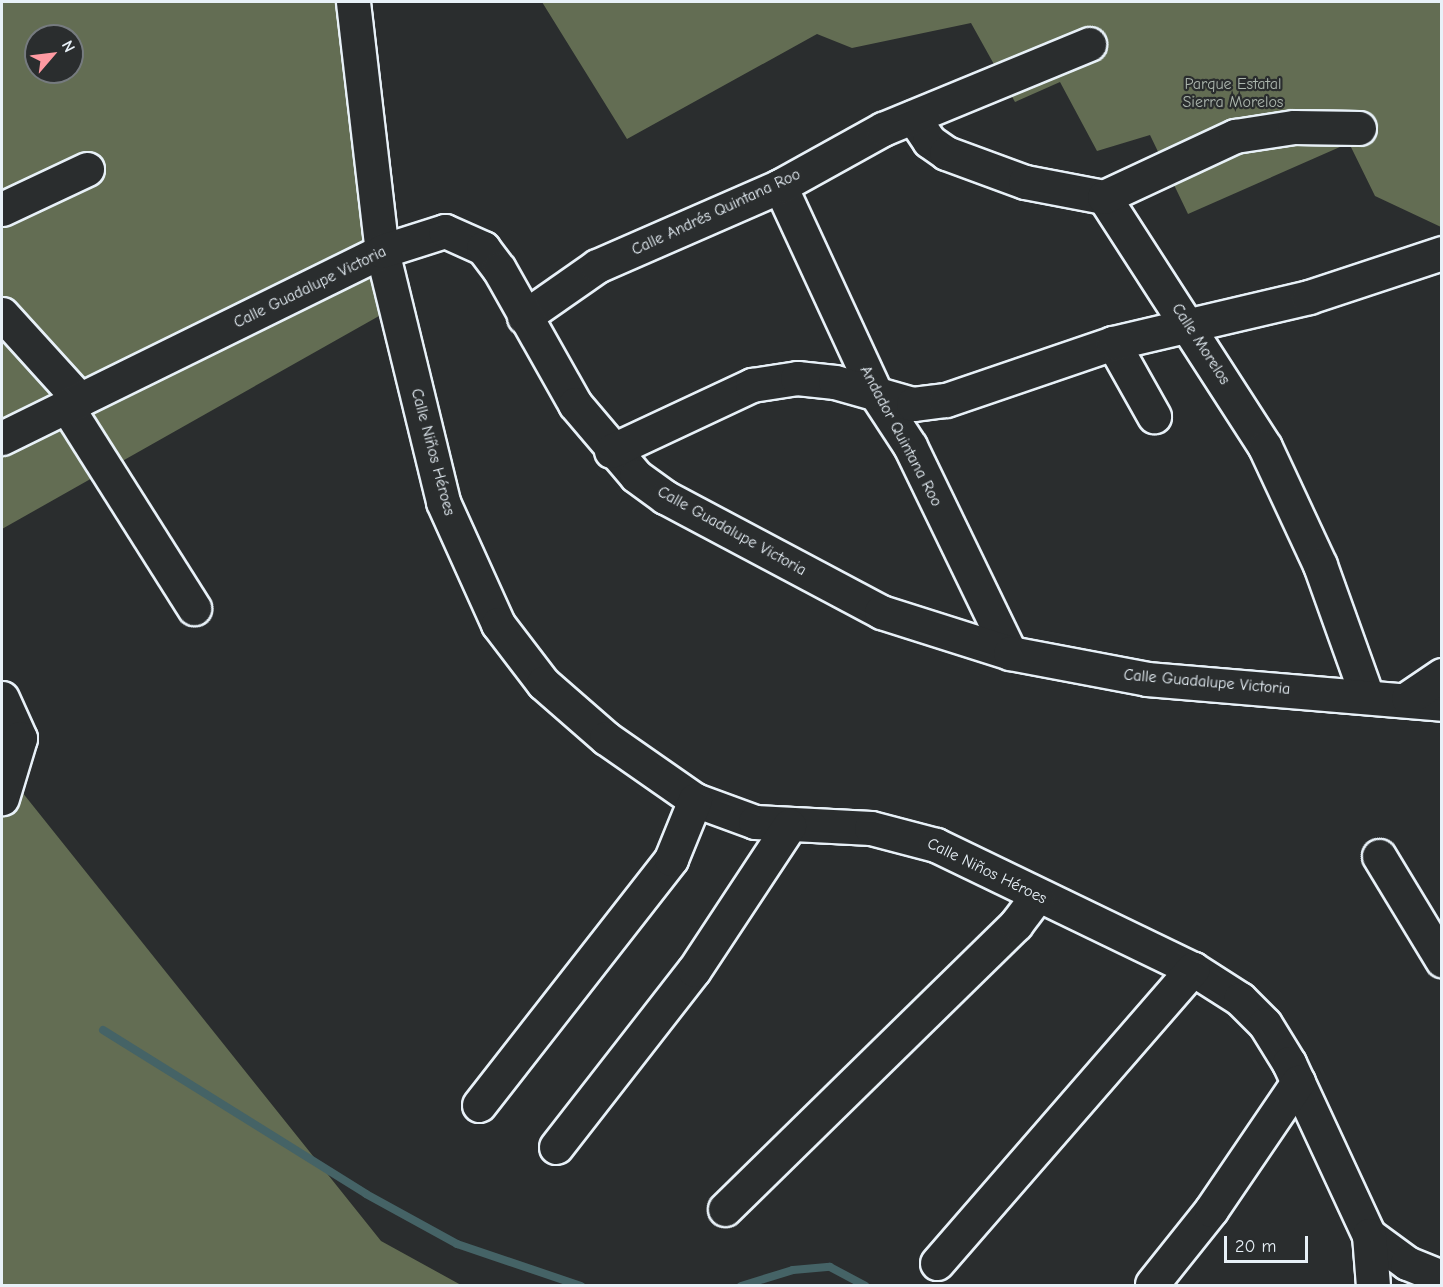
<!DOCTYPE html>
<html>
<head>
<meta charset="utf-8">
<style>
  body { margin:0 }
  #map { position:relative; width:1443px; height:1287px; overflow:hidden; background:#2a2d2e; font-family:"Comic Neue",sans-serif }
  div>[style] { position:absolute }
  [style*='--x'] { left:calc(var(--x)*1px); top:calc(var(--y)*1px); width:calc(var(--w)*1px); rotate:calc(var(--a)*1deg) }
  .green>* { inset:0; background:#636d53 }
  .stream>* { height:8px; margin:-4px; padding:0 4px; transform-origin:4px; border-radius:4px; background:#456366 }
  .roads { filter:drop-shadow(2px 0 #e8f1f8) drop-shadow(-2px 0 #e8f1f8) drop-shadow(0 2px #e8f1f8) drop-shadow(0 -2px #e8f1f8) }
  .minor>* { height:33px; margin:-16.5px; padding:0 16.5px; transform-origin:16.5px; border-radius:16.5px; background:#2a2d2e }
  span { translate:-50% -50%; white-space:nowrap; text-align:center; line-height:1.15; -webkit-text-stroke:4.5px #2a2d2e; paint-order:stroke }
  .park-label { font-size:16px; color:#acb6ae }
  .street-label { font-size:16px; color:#e8f1f8 }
  .frame { position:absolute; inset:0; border:3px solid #e8f1f8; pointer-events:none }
  .north { position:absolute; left:24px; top:24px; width:60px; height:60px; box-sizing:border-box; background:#2a2d2e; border:2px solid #767b7f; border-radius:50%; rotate:62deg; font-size:16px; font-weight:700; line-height:24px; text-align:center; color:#e8f1f8 }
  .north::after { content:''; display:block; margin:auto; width:21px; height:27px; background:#ff9aa2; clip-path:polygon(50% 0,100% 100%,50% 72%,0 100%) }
  .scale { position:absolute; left:1224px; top:1236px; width:84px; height:27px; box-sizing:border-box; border:3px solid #e8f1f8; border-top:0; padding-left:8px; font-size:18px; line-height:21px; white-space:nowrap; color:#e8f1f8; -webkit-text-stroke:4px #2a2d2e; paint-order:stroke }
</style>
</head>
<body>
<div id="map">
  <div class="green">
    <div style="clip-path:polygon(evenodd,2px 2px,359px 2px,379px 316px,2px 529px,2px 2px,36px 36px,72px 36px,72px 72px,36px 72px,36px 36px)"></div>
    <div style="clip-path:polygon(542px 2px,1441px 2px,1441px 227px,1375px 196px,1349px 143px,1188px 214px,1150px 135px,1097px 151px,1060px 82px,1015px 102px,971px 23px,852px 48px,817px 34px,627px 139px)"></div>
    <div style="clip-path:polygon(2px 767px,381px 1241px,461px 1285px,2px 1285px)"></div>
  </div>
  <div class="stream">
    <div style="--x:103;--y:1030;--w:310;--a:31.9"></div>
    <div style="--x:366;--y:1194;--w:104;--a:28.8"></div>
    <div style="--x:457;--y:1244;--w:131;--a:18.7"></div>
    <div style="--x:741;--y:1286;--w:54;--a:-17.1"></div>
    <div style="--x:793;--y:1270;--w:37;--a:-5"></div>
    <div style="--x:830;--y:1267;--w:40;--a:28"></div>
  </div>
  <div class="roads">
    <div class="minor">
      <div style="--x:353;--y:2;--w:251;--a:83.4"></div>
      <div style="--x:382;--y:251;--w:258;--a:76.3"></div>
      <div style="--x:443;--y:502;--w:134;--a:65.7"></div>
      <div style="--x:498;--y:624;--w:74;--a:52.7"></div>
      <div style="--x:543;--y:683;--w:84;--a:41.1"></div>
      <div style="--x:606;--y:738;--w:108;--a:34.9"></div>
      <div style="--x:695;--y:800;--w:64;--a:20.1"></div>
      <div style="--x:755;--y:822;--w:116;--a:3"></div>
      <div style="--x:871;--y:828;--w:67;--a:14.7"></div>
      <div style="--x:936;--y:845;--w:285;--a:25.8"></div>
      <div style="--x:1193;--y:969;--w:56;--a:32.6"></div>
      <div style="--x:1240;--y:999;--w:35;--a:45"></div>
      <div style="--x:1265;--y:1024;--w:46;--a:58.4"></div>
      <div style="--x:1289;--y:1063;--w:190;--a:65.1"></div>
      <div style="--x:1369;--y:1235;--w:47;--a:36.4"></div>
      <div style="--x:1407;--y:1263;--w:38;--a:22"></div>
      <div style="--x:913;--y:117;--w:29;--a:56"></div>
      <div style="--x:929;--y:141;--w:21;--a:35"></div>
      <div style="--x:946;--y:153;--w:84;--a:20.2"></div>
      <div style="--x:1025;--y:182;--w:80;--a:10.8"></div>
      <div style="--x:1104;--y:197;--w:297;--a:57.2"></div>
      <div style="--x:1265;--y:447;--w:130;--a:65"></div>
      <div style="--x:1320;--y:565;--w:139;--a:70.3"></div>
      <div style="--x:780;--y:186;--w:229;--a:65.2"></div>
      <div style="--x:876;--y:394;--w:62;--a:56.8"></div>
      <div style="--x:910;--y:446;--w:230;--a:64.2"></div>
      <div style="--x:1104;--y:197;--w:145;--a:-25"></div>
      <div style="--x:1235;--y:136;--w:60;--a:-8.7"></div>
      <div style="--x:1294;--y:127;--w:65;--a:0.9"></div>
      <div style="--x:2;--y:209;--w:94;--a:-25.2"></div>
      <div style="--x:2;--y:314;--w:116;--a:47.8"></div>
      <div style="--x:524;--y:317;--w:89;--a:-34.9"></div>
      <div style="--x:597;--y:266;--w:200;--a:-23.6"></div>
      <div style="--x:780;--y:186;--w:118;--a:-29"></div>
      <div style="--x:883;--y:129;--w:223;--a:-22.4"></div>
      <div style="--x:1113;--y:343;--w:84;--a:60.7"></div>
      <div style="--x:67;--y:407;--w:238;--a:57.7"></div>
      <div style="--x:2;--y:438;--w:424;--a:-26.2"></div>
      <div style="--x:382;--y:251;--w:66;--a:-17.6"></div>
      <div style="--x:445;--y:231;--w:42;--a:24.1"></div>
      <div style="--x:483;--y:248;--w:26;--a:53"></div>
      <div style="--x:499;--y:269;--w:155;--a:60.6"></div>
      <div style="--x:575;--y:404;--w:94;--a:49.7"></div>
      <div style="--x:636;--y:476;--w:36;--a:36"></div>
      <div style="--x:665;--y:497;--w:245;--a:28"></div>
      <div style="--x:881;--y:612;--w:135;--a:17.6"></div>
      <div style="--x:1010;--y:653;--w:139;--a:10.7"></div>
      <div style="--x:1147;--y:679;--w:296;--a:4.8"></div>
      <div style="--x:611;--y:451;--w:156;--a:-25.1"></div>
      <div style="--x:752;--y:385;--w:46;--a:-8.8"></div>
      <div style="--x:797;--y:378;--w:38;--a:6"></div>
      <div style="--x:835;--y:382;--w:81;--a:15.8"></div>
      <div style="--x:913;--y:404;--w:33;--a:-7"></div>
      <div style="--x:946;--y:400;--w:176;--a:-18.8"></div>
      <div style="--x:1113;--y:343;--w:201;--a:-13.2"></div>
      <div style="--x:1309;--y:297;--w:140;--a:-18.3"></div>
      <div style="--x:2;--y:698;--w:44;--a:65.8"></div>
      <div style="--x:20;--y:738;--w:63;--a:106.7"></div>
      <div style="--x:1408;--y:698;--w:41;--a:-34.1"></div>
      <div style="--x:1379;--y:856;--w:122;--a:58.8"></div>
      <div style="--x:479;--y:1105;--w:312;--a:-52"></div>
      <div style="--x:671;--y:859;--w:64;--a:-67.9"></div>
      <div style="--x:556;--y:1147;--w:224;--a:-52.1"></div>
      <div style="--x:694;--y:970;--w:173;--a:-56.6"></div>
      <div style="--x:725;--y:1209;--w:407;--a:-44.4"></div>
      <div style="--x:1016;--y:924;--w:35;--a:-53"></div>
      <div style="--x:1369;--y:1235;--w:51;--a:85.5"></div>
      <div style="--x:937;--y:1263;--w:390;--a:-49"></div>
      <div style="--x:1152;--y:1284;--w:95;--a:-51.4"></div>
      <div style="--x:1211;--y:1210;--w:155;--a:-55.8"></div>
    </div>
  </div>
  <div class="park-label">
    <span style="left:1233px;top:93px">Parque Estatal<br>Sierra Morelos</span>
  </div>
  <div class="street-label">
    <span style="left:716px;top:212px;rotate:-25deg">Calle Andrés Quintana Roo</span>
    <span style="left:310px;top:287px;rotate:-26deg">Calle Guadalupe Victoria</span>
    <span style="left:1201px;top:344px;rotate:57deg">Calle Morelos</span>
    <span style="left:901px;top:436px;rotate:62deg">Andador Quintana Roo</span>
    <span style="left:433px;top:452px;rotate:75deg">Calle Niños Héroes</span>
    <span style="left:732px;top:531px;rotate:29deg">Calle Guadalupe Victoria</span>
    <span style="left:1207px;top:682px;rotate:5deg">Calle Guadalupe Victoria</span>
    <span style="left:987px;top:871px;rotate:26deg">Calle Niños Héroes</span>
  </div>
  <div class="frame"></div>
  <div class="north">N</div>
  <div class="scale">20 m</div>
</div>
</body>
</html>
